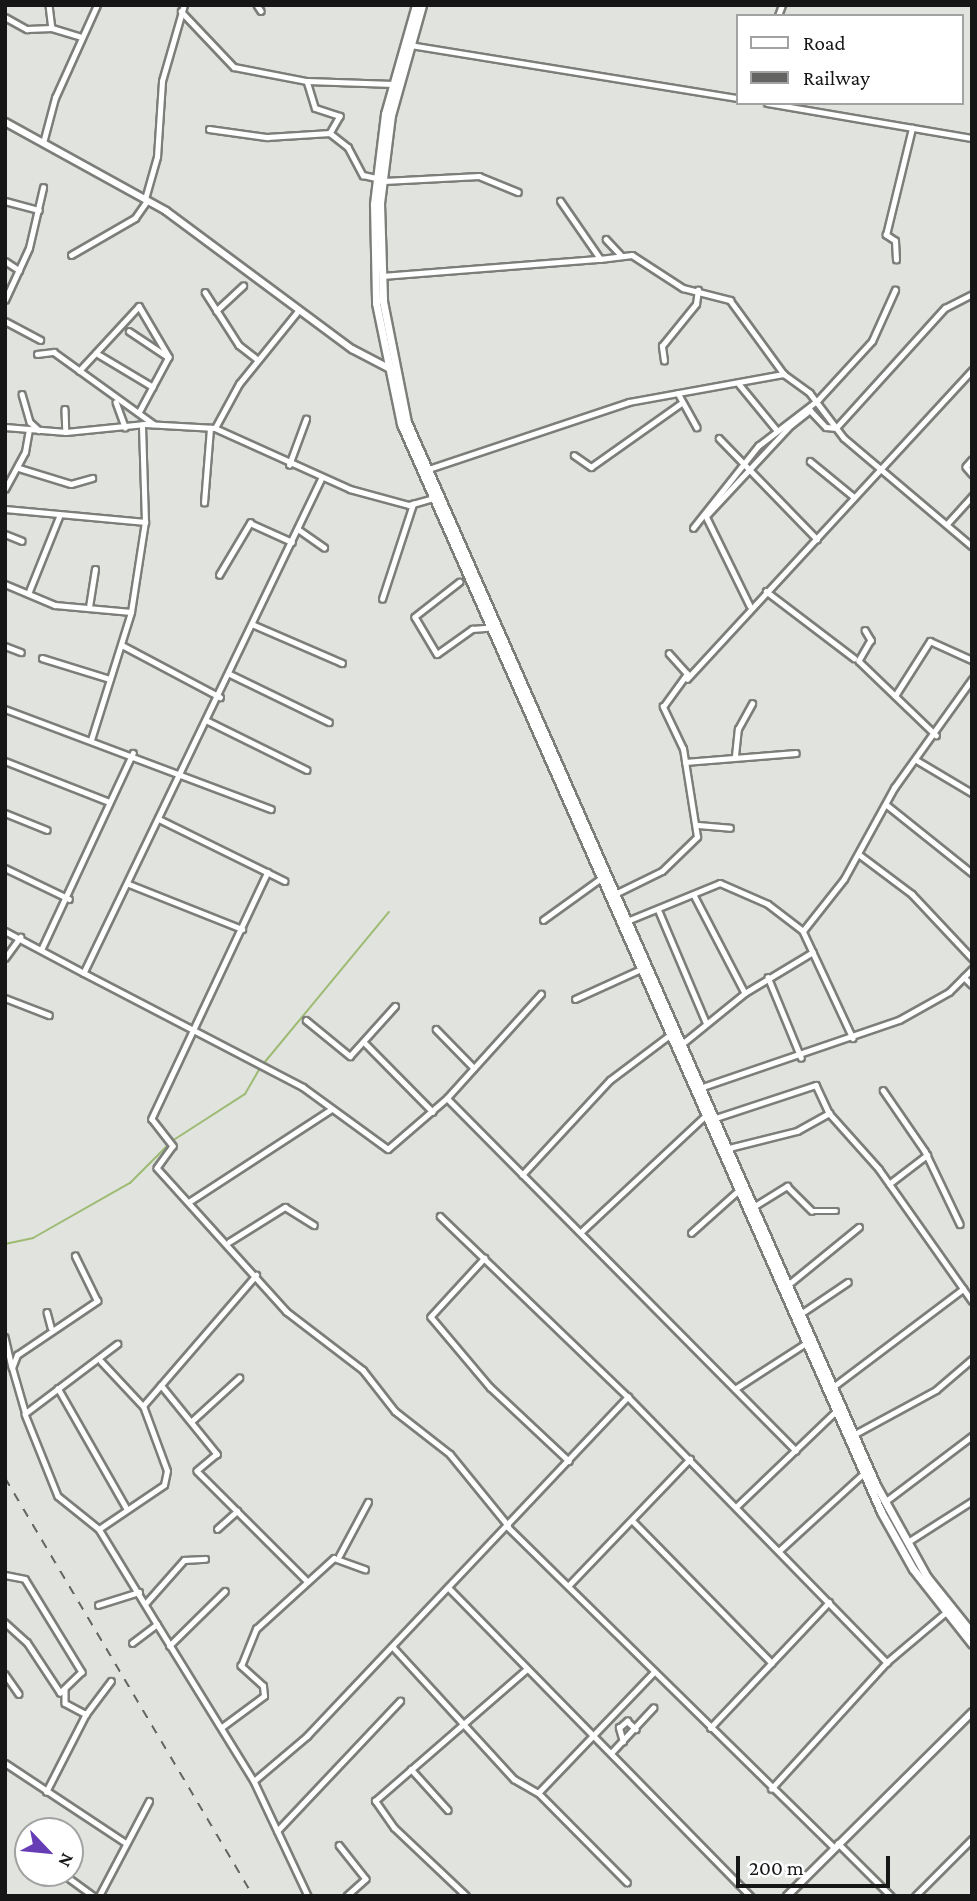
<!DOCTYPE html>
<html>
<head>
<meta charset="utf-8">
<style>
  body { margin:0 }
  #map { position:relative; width:977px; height:1901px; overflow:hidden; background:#e1e3de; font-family:"Crimson Pro",serif }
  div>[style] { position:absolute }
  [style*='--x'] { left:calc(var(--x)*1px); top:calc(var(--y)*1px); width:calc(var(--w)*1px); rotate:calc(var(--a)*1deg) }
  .stream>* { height:2px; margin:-1px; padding:0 1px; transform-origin:1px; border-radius:1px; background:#9dbb73 }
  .roads { filter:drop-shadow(2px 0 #7c7e7a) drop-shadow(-2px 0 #7c7e7a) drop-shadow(0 2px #7c7e7a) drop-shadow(0 -2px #7c7e7a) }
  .street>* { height:4.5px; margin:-2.25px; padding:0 2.25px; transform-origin:2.25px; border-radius:2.25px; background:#fff }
  .secondary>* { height:6px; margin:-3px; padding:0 3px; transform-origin:3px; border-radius:3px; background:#fff }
  .primary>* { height:7px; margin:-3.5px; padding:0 3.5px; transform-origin:3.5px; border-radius:3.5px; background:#fff }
  .rail>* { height:2px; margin-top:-1px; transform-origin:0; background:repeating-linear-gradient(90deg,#646563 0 9px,transparent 0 18px) }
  span { translate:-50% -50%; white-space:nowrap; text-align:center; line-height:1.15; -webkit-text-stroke:7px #fff; paint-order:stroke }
  .frame { position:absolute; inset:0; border:7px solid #151615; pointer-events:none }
  .legend { position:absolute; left:736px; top:14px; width:228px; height:91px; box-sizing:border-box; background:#fff; border:2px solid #a1a2a1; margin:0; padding:9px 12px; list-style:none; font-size:21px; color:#151615 }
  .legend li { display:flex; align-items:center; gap:14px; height:35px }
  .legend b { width:35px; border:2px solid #a1a2a1 }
  .north { position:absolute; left:14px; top:1817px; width:70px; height:70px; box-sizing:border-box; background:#fff; border:2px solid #a1a2a1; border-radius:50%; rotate:116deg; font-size:19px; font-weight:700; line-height:28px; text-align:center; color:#151615 }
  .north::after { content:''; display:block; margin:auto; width:24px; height:32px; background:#663db5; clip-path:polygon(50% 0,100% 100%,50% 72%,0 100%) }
  .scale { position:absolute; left:736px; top:1856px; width:154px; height:32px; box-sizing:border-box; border:4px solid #151615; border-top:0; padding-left:9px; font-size:21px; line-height:24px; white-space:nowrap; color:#151615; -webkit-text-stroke:5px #fff; paint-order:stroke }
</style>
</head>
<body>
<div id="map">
  <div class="stream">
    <div style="--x:264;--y:1063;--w:196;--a:-50.4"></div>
    <div style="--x:172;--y:1141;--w:87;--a:-32.8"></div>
    <div style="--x:245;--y:1094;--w:28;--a:-60"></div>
    <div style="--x:5;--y:1244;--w:29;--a:-12"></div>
    <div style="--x:33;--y:1238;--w:112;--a:-29.6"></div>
    <div style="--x:130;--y:1183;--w:54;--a:-45"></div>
  </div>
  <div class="roads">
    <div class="street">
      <div style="--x:49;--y:5;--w:23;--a:83"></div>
      <div style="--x:52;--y:28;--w:31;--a:17"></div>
      <div style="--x:257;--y:5;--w:7;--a:56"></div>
      <div style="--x:181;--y:11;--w:77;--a:46.6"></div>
      <div style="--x:234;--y:67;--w:74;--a:10.9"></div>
      <div style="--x:307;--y:81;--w:86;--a:2"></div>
      <div style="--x:778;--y:16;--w:12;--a:-70"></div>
      <div style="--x:5;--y:17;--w:25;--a:29"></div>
      <div style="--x:27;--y:29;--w:25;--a:-2"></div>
      <div style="--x:410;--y:45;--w:331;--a:9.2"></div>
      <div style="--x:307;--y:81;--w:28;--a:73"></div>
      <div style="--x:315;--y:108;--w:26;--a:18"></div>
      <div style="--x:340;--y:116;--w:20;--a:120"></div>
      <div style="--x:330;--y:133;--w:23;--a:38"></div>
      <div style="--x:348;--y:147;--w:32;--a:62"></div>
      <div style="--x:363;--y:175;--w:13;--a:13"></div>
      <div style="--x:767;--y:103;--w:208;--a:9.7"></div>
      <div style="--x:209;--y:129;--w:59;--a:7.9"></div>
      <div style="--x:267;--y:137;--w:63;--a:-3.6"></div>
      <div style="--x:43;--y:143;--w:47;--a:-75.1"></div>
      <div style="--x:55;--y:98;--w:102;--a:-65.7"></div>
      <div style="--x:384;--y:181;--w:95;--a:-3"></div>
      <div style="--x:479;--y:176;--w:42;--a:22.3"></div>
      <div style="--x:145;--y:199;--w:44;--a:-74.1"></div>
      <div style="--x:157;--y:157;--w:76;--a:-86.2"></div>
      <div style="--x:162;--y:81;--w:79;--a:-73.9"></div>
      <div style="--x:5;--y:201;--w:35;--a:15"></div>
      <div style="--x:606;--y:239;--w:22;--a:47"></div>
      <div style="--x:71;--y:255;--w:74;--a:-30"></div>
      <div style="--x:135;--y:218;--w:21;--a:-55"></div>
      <div style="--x:600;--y:259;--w:32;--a:-7"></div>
      <div style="--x:632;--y:255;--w:61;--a:32.9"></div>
      <div style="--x:683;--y:288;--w:49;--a:14.3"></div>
      <div style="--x:730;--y:300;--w:92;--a:53.9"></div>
      <div style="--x:784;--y:374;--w:32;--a:36"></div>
      <div style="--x:810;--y:393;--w:56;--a:52.9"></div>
      <div style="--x:844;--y:438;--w:167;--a:40.2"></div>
      <div style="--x:896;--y:260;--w:19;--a:-93"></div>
      <div style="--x:895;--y:241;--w:11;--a:-146"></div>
      <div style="--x:886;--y:235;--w:110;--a:-76.3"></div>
      <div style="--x:5;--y:261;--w:17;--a:33"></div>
      <div style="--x:382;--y:276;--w:219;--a:-4.5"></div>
      <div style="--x:600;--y:259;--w:70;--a:-124.6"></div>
      <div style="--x:205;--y:292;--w:63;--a:57.3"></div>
      <div style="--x:239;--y:345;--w:24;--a:38"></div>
      <div style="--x:5;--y:300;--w:57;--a:-65.2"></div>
      <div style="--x:29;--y:248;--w:62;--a:-76.9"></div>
      <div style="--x:216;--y:311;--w:37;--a:-43"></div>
      <div style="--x:5;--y:321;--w:40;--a:28"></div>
      <div style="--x:129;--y:331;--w:47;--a:33.7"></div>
      <div style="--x:96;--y:353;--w:66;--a:30.8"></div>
      <div style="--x:37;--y:354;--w:17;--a:-7"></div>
      <div style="--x:54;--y:352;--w:123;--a:35.8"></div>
      <div style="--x:664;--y:361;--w:15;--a:-98"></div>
      <div style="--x:662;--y:346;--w:54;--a:-51"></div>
      <div style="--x:696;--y:304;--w:14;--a:-82"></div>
      <div style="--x:79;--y:371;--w:88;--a:-47.3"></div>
      <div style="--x:139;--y:306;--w:59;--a:59.5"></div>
      <div style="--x:169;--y:357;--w:61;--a:118.2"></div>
      <div style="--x:739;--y:384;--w:58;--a:50.6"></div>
      <div style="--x:678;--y:393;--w:39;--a:61"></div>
      <div style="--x:22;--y:394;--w:29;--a:74"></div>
      <div style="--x:30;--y:422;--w:12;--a:42"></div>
      <div style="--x:116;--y:402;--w:27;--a:70"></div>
      <div style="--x:65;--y:409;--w:23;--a:88"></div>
      <div style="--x:5;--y:427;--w:61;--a:4.7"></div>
      <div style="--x:66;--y:432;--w:79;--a:-5.8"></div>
      <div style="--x:145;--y:424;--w:70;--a:3.3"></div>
      <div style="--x:215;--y:428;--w:148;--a:24.3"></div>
      <div style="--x:350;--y:489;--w:61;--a:15.2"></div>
      <div style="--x:409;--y:505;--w:22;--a:-16"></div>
      <div style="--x:215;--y:428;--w:50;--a:-61.4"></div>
      <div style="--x:239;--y:384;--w:95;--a:-51"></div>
      <div style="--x:719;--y:438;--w:141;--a:45.9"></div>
      <div style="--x:574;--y:455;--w:21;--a:35"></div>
      <div style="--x:591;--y:467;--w:109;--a:-35.3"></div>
      <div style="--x:972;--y:460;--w:9;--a:131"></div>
      <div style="--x:966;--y:467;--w:9;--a:49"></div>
      <div style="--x:810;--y:461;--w:57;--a:39.3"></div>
      <div style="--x:289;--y:465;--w:49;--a:-69.7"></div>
      <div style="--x:19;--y:468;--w:54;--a:17.1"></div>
      <div style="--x:71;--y:484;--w:22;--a:-16"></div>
      <div style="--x:429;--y:469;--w:211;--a:-18.5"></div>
      <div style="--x:629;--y:402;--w:157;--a:-10.3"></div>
      <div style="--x:322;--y:478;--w:549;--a:115.68"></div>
      <div style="--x:84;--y:973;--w:247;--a:27.5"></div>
      <div style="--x:303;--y:1087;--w:105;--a:36.1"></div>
      <div style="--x:388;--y:1149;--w:78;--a:-40.8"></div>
      <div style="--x:447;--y:1098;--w:140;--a:-47.9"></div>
      <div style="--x:5;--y:489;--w:42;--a:-61.6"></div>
      <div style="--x:25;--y:452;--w:22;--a:-80"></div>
      <div style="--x:204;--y:503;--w:75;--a:-85.4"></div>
      <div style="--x:5;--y:509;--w:141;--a:5.3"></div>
      <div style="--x:145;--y:522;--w:97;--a:-91.8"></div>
      <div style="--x:705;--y:514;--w:102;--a:63.9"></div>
      <div style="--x:706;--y:516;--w:125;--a:-47"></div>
      <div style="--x:791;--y:425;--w:24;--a:-38"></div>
      <div style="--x:810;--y:410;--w:23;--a:47"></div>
      <div style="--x:826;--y:427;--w:10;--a:6"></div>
      <div style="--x:836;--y:428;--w:162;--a:-47.8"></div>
      <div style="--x:945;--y:308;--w:30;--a:-27"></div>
      <div style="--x:947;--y:524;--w:38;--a:-48"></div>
      <div style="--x:693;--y:528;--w:105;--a:-51.6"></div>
      <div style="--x:758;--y:446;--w:76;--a:-37.5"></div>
      <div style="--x:818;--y:400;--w:80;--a:-47.5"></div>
      <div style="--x:872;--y:341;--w:56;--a:-65.7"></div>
      <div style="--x:298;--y:529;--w:32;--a:35"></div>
      <div style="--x:5;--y:534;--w:18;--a:22"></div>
      <div style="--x:219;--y:575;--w:61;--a:-59.2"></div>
      <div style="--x:250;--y:523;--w:46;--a:24.3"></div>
      <div style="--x:460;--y:582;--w:57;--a:142.1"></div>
      <div style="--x:415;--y:617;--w:43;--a:59.3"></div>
      <div style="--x:437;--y:654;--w:43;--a:-35.5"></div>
      <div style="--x:472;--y:629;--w:16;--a:-4"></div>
      <div style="--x:5;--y:584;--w:54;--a:22.8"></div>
      <div style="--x:55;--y:605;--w:76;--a:5.3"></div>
      <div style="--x:766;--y:591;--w:111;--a:37.3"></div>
      <div style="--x:28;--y:594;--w:83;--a:-68.1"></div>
      <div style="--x:382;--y:599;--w:100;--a:-71.9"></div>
      <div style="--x:89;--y:607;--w:38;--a:-81"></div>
      <div style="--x:252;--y:624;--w:98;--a:23.4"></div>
      <div style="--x:865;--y:630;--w:12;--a:59"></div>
      <div style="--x:871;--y:640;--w:24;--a:120"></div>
      <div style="--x:859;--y:661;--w:107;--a:43.9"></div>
      <div style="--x:122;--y:645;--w:111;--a:28"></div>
      <div style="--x:5;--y:646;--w:17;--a:21"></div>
      <div style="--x:42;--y:658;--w:71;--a:17.2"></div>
      <div style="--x:230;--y:674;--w:110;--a:25.9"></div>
      <div style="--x:687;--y:679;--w:420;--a:-47.3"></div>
      <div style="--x:895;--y:696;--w:65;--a:-57.5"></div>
      <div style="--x:930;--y:641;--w:46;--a:24.3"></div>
      <div style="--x:5;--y:709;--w:284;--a:20.6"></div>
      <div style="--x:208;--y:721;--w:110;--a:26.3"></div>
      <div style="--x:91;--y:740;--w:134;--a:-72.6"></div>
      <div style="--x:131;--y:612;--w:91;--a:-81.2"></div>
      <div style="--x:735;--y:756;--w:27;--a:-84"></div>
      <div style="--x:738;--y:729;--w:29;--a:-61"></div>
      <div style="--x:5;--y:761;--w:110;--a:21.4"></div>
      <div style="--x:918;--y:761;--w:63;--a:30.7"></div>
      <div style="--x:685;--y:762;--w:111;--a:-4.6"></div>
      <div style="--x:887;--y:805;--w:109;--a:38.7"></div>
      <div style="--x:5;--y:813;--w:45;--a:22"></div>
      <div style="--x:159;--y:819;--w:140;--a:26.2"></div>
      <div style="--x:698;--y:825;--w:32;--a:5"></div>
      <div style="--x:860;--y:855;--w:65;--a:36.9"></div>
      <div style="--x:912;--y:894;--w:88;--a:46.8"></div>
      <div style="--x:5;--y:868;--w:71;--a:25.8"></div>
      <div style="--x:268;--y:872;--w:273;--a:115.2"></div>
      <div style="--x:152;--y:1119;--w:34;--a:52"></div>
      <div style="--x:173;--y:1146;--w:27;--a:126"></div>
      <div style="--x:157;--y:1168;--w:193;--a:47.9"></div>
      <div style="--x:286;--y:1311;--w:97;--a:37.5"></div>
      <div style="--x:363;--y:1370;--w:52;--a:52"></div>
      <div style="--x:395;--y:1411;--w:70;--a:38"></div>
      <div style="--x:450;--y:1454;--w:92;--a:50.8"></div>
      <div style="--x:129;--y:884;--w:122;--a:21.7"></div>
      <div style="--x:615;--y:894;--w:52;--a:-26.1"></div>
      <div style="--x:662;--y:871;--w:49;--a:-44.2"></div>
      <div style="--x:697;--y:837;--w:89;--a:-99"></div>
      <div style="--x:683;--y:749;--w:47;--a:-115.5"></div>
      <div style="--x:663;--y:707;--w:41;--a:-54"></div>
      <div style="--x:687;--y:674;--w:27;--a:-132"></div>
      <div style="--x:694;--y:895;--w:110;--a:62.5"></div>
      <div style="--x:658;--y:909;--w:123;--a:67"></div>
      <div style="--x:543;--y:920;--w:70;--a:-35.7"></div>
      <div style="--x:627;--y:921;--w:100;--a:-22.2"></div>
      <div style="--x:720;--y:883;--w:52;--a:23.6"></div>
      <div style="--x:768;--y:904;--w:44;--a:37.6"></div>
      <div style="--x:803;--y:931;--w:118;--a:65"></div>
      <div style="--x:5;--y:931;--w:89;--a:28"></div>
      <div style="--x:803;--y:931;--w:66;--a:-51.7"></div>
      <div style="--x:844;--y:879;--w:104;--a:-61.2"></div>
      <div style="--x:894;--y:788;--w:134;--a:-54.4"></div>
      <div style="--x:41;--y:950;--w:217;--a:-65"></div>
      <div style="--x:5;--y:958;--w:26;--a:-54"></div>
      <div style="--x:768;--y:977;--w:87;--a:67.6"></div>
      <div style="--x:964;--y:977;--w:11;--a:45"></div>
      <div style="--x:5;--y:998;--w:47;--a:21.1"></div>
      <div style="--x:575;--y:999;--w:72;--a:-24.4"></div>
      <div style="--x:306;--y:1020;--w:57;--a:39.3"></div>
      <div style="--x:350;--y:1056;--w:67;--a:-48"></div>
      <div style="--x:436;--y:1029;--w:54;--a:45.7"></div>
      <div style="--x:366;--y:1044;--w:95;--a:45.4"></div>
      <div style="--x:682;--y:1044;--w:81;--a:-39"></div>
      <div style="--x:745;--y:993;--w:79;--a:-31.1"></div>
      <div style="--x:700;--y:1088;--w:210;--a:-18.9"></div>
      <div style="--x:899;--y:1020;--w:57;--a:-29.2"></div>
      <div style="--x:949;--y:992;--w:33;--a:-45"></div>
      <div style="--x:883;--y:1090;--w:74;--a:55.5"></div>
      <div style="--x:925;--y:1151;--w:81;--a:64.4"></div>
      <div style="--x:447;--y:1098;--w:496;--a:45.3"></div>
      <div style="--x:716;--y:1118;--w:105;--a:-18.3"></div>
      <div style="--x:816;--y:1085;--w:31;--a:65"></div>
      <div style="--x:829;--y:1113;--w:75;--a:48.2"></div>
      <div style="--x:879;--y:1169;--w:161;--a:54.8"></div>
      <div style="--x:729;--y:1148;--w:70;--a:-14"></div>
      <div style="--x:797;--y:1131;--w:37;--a:-29"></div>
      <div style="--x:522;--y:1175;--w:129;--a:-47.2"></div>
      <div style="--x:610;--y:1080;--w:75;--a:-36.9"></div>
      <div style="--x:889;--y:1184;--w:48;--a:-37.3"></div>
      <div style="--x:189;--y:1202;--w:168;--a:-33.1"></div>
      <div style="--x:755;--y:1206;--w:38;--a:-32"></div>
      <div style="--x:787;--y:1186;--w:35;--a:45"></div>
      <div style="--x:812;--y:1211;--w:24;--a:0"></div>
      <div style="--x:440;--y:1216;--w:261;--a:43.9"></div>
      <div style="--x:581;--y:1232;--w:171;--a:-43.1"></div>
      <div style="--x:691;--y:1233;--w:64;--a:-41.9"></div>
      <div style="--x:229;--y:1242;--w:66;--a:-32"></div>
      <div style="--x:285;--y:1207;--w:34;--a:32"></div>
      <div style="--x:485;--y:1258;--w:80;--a:132.5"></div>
      <div style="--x:431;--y:1317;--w:92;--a:49.9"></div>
      <div style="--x:490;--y:1387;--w:108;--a:43.1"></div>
      <div style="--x:789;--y:1284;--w:90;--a:-39.2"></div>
      <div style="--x:47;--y:1312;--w:16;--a:75"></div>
      <div style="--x:802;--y:1313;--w:55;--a:-34"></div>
      <div style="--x:5;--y:1337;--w:31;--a:77"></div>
      <div style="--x:118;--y:1344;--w:116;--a:143"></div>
      <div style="--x:25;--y:1414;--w:88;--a:68.1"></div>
      <div style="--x:58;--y:1496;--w:53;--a:38.8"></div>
      <div style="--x:99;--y:1529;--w:111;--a:58.6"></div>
      <div style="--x:101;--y:1361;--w:62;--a:47"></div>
      <div style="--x:161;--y:1385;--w:89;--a:50.9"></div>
      <div style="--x:217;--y:1454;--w:26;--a:140"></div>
      <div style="--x:197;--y:1471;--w:156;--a:45"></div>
      <div style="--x:833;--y:1387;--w:163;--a:-37"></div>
      <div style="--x:58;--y:1388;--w:137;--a:60.3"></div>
      <div style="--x:735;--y:1389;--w:85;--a:-32.9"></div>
      <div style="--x:25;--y:1413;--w:47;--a:-106.1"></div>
      <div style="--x:12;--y:1368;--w:14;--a:-69"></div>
      <div style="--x:17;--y:1355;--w:97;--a:-34"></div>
      <div style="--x:97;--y:1301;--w:50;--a:-116.1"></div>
      <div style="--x:192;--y:1421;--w:64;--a:-42.5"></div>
      <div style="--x:855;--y:1434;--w:92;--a:-28.5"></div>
      <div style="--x:936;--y:1390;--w:48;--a:-40.7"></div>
      <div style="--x:886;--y:1501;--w:108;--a:-37.1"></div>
      <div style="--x:737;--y:1506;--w:137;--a:-43.8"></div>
      <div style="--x:632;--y:1520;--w:200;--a:45.6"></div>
      <div style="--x:507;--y:1526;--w:458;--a:44.5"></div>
      <div style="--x:99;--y:1529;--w:78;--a:-34.1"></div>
      <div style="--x:164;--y:1485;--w:14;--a:-78"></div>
      <div style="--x:167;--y:1471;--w:69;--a:-110.3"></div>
      <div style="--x:143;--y:1406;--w:173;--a:-49.2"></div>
      <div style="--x:217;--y:1529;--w:27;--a:-42"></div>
      <div style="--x:908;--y:1542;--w:76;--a:-32.6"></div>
      <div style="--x:780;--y:1550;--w:113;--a:-42.5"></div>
      <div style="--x:339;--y:1556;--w:61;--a:-61.8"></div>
      <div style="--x:5;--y:1575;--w:20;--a:11"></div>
      <div style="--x:25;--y:1579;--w:109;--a:58.5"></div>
      <div style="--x:82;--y:1672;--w:30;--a:136"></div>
      <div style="--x:60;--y:1693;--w:60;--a:-123.4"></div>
      <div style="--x:27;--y:1643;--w:30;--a:-138"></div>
      <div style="--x:568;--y:1586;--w:176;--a:-46.2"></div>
      <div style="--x:448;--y:1587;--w:433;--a:45.6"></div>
      <div style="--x:146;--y:1603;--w:57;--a:-48.5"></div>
      <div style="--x:184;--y:1560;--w:21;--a:-3"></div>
      <div style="--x:98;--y:1605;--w:43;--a:-17.6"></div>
      <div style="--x:132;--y:1643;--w:31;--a:-37"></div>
      <div style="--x:157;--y:1624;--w:185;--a:58.3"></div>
      <div style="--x:254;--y:1781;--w:127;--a:64.8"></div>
      <div style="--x:169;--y:1646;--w:78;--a:-44.5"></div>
      <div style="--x:393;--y:1647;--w:179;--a:47.5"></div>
      <div style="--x:514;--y:1779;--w:28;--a:30"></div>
      <div style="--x:5;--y:1674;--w:24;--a:55"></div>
      <div style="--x:65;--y:1690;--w:13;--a:90"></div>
      <div style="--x:65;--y:1703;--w:24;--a:28"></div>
      <div style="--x:222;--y:1727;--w:52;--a:-36.4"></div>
      <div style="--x:264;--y:1696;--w:10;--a:-96"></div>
      <div style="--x:263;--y:1686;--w:30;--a:-138"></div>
      <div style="--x:241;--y:1666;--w:40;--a:-68"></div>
      <div style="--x:256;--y:1629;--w:105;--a:-42.3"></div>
      <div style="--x:334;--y:1558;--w:33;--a:20"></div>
      <div style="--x:710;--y:1728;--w:173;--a:-46.6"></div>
      <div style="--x:623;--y:1742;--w:15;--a:-106"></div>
      <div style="--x:619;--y:1728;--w:11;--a:-41"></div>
      <div style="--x:627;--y:1721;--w:12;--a:42"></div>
      <div style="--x:611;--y:1753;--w:62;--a:-47"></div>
      <div style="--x:5;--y:1763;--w:145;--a:33.5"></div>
      <div style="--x:411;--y:1769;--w:55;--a:47.9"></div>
      <div style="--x:254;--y:1781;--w:70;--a:-40.3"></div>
      <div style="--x:307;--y:1736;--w:467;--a:-46.6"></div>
      <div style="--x:628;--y:1397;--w:371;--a:45.7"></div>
      <div style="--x:771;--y:1789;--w:172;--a:-47.6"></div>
      <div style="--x:887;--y:1662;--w:76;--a:-40.2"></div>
      <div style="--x:46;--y:1792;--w:88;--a:-62.9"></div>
      <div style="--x:86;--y:1714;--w:41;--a:-52.9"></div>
      <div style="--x:277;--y:1831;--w:179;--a:-46.6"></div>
      <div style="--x:838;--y:1843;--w:75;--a:45"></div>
      <div style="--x:339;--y:1845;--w:43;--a:51.5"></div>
      <div style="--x:366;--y:1879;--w:25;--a:138"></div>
      <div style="--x:26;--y:1847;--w:2;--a:27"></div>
      <div style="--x:62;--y:1873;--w:39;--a:36"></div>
      <div style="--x:627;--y:1883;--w:127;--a:-134.7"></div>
      <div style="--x:538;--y:1793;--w:168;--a:-46.2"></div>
      <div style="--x:99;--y:1896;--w:107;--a:-62.2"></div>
      <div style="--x:466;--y:1896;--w:99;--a:-136.6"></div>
      <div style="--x:394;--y:1828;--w:33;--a:-125"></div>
      <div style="--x:375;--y:1801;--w:201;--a:-41"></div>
      <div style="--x:915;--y:1896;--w:81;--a:-45"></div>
    </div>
    <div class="secondary">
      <div style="--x:5;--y:122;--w:184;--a:28.9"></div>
      <div style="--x:166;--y:211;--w:232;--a:36.6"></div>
      <div style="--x:352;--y:349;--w:47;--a:27.6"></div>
      <div style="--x:787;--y:1896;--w:261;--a:-44.8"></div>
    </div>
    <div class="primary">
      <div style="--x:416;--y:5;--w:113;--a:105.9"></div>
      <div style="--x:385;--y:114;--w:91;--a:97"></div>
      <div style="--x:374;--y:204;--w:99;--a:88.8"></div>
      <div style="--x:376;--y:303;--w:124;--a:78.3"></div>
      <div style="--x:401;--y:424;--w:1189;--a:66.19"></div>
      <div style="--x:881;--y:1512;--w:65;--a:60.7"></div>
      <div style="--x:913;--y:1569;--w:95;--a:51.8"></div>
      <div style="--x:422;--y:5;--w:114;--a:105.7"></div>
      <div style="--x:391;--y:115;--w:89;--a:97.1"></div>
      <div style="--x:380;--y:203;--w:98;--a:88.2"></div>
      <div style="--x:383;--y:301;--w:123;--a:78.8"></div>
      <div style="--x:407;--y:422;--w:1162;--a:66.19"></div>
      <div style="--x:876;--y:1485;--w:105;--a:61"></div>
      <div style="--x:927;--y:1577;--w:72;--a:51.2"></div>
    </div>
  </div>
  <div class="rail">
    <div style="--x:5;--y:1478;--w:486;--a:59.3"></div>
  </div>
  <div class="frame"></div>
  <ul class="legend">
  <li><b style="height:9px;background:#fff"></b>Road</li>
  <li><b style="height:9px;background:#646563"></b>Railway</li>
  </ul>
  <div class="north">N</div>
  <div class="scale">200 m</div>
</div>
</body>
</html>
